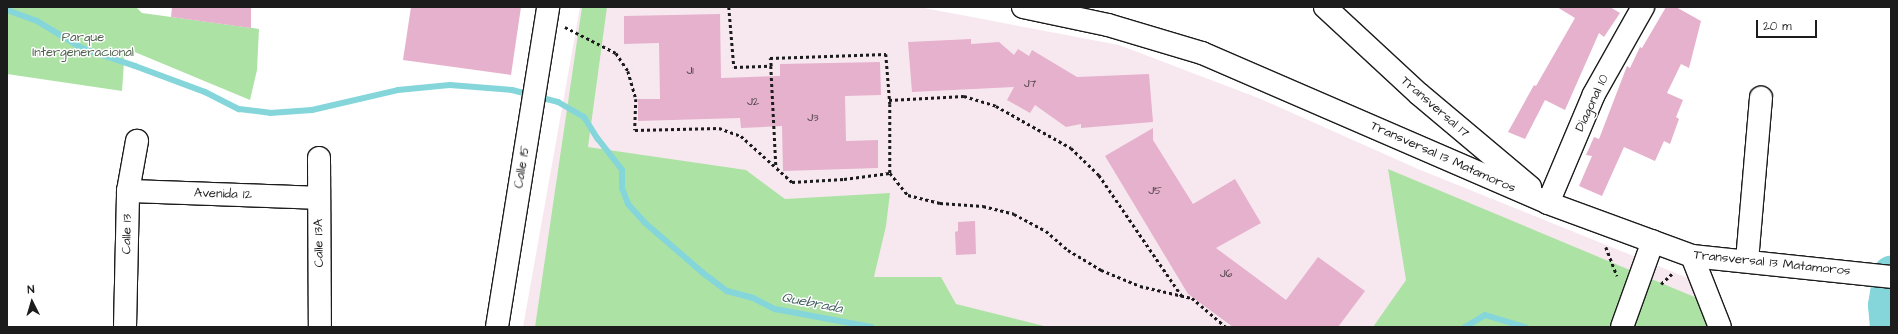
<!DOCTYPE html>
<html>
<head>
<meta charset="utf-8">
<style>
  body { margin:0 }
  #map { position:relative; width:1898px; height:334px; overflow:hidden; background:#fff; font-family:"Architects Daughter",sans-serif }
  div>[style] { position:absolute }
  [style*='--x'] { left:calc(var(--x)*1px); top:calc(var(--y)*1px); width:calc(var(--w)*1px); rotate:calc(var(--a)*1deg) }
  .built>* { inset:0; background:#f7e8f0 }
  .green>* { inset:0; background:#ade2a5 }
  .stream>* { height:6px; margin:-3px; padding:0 3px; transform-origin:3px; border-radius:3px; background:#84d6db }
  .river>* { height:37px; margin:-18.5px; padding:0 18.5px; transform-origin:18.5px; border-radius:18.5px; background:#84d6db }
  .building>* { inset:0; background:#e5b1cc }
  .path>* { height:2.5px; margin-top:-1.25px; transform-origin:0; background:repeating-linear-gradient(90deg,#1c1c1c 0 3px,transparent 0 6px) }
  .roads { filter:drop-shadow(1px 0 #1c1c1c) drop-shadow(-1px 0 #1c1c1c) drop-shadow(0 1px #1c1c1c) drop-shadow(0 -1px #1c1c1c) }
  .street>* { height:22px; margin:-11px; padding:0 11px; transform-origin:11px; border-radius:11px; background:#fff }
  span { translate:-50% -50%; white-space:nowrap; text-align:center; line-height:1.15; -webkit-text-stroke:3px #fff; paint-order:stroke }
  .number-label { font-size:11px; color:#4e4148 }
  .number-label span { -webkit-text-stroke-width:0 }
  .park-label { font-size:13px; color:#4f614c }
  .street-label { font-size:13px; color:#1c1c1c }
  .water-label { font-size:14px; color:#405d5f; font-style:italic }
  .frame { position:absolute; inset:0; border:8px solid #1c1c1c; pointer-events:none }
  .north { position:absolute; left:12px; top:282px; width:40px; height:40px; -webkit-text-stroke:3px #fff; paint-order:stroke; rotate:355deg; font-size:11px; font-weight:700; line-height:16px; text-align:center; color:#1c1c1c }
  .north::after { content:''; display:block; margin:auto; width:14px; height:18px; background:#1c1c1c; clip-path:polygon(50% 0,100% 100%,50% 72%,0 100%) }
  .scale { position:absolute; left:1756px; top:20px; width:61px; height:18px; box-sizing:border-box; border:2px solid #1c1c1c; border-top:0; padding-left:5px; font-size:12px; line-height:14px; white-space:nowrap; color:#1c1c1c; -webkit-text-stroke:3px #fff; paint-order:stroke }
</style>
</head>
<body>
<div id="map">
  <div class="built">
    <div style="clip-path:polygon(580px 7px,919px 7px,1119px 45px,1261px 99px,1418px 169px,1703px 284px,1720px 327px,523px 327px)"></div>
  </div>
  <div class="green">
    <div style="clip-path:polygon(7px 7px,136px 7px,142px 13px,259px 29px,257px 70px,250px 100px,125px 48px,122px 91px,7px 74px)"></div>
    <div style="clip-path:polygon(582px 7px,607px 7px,588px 147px,746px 170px,785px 199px,890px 193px,886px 226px,874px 277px,941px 277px,956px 304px,1048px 327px,535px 327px)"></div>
    <div style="clip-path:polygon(1388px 169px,1697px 298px,1708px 327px,1373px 327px,1406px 280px)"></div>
  </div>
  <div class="stream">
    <div style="--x:7;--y:10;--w:32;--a:20"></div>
    <div style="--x:37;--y:21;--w:50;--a:31.2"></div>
    <div style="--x:80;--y:47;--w:14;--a:21"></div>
    <div style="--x:93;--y:52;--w:44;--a:18.4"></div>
    <div style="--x:135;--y:66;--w:75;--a:20.4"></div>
    <div style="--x:205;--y:92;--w:38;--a:27"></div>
    <div style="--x:239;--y:109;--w:31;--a:7"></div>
    <div style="--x:270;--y:113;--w:42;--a:-4.1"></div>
    <div style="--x:312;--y:110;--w:88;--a:-13.1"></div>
    <div style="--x:398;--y:90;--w:52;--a:-5.5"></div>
    <div style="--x:450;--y:85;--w:62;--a:4.6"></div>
    <div style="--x:512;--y:90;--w:48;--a:14.6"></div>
    <div style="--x:558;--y:102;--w:30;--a:30"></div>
    <div style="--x:584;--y:117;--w:26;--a:58"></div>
    <div style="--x:598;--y:139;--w:39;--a:52"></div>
    <div style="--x:622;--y:170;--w:18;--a:90"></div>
    <div style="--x:622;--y:188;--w:17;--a:69"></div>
    <div style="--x:628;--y:204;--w:24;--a:48"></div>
    <div style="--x:644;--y:222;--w:78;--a:40.8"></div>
    <div style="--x:703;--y:273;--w:30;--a:37"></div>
    <div style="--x:727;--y:291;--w:27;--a:15"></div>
    <div style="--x:753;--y:298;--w:25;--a:27"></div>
    <div style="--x:775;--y:309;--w:98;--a:10.6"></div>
    <div style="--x:1465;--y:327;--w:23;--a:-31"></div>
    <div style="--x:1485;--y:315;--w:42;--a:16.7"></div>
  </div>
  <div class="river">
    <div style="--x:1888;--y:327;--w:22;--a:-95"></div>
    <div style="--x:1886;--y:305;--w:32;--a:-81"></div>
  </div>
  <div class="building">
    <div style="clip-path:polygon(172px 7px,251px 7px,251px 28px,171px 17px)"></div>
    <div style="clip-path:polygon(411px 7px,521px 7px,511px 75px,403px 60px)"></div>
    <div style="clip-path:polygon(1557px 7px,1610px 7px,1620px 13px,1604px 37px,1599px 33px,1565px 110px,1545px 100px,1525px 139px,1508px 132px,1534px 85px,1536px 86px,1575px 18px)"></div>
    <div style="clip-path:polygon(1666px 7px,1676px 7px,1701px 21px,1689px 68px,1681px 64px,1667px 93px,1683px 100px,1676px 117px,1679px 119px,1670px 144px,1664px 141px,1655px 161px,1624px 147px,1602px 196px,1579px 186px,1592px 156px,1586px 155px,1594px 137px,1599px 139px,1627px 66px,1630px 68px,1640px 47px,1642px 48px)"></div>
    <div style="clip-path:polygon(720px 14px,721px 78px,780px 76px,780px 64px,880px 62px,881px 95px,845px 96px,846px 141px,878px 140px,878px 168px,783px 171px,782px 126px,741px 128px,740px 118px,638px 121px,638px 99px,660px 99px,659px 43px,624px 44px,624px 16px)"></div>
    <div style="clip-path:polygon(971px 39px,971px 44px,999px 42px,1014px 55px,1018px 49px,1029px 56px,1032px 50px,1077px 77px,1149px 74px,1153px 122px,1081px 128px,1081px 124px,1066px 127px,1035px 105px,1030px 113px,1007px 100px,1014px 87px,912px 92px,908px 42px)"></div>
    <div style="clip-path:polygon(1153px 128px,1153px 140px,1193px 204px,1235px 179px,1261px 223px,1216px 248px,1286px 300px,1318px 257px,1365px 291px,1338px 327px,1233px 327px,1188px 294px,1105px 156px)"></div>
    <div style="clip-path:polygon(975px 221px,976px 254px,956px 255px,955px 232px,958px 231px,958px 222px)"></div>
  </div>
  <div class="path">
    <div style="--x:729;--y:7;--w:60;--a:85.2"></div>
    <div style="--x:734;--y:67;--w:37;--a:-2"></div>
    <div style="--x:771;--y:66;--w:100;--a:87.1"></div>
    <div style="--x:565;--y:27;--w:57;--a:27"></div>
    <div style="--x:616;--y:53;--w:22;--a:56"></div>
    <div style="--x:628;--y:71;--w:29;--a:74"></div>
    <div style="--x:636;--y:99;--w:31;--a:92"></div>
    <div style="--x:635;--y:130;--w:84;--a:-1.4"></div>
    <div style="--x:719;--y:128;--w:23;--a:20"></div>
    <div style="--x:741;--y:136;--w:69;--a:42"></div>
    <div style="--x:792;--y:182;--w:52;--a:-3.3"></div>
    <div style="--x:844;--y:179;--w:46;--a:-7.4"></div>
    <div style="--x:890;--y:173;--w:28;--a:51"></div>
    <div style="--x:908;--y:195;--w:33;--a:14"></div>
    <div style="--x:940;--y:203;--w:43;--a:4"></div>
    <div style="--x:983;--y:206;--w:32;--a:14"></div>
    <div style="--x:1014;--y:214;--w:36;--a:28"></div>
    <div style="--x:1046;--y:231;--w:29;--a:41"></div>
    <div style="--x:1068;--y:250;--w:39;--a:31"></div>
    <div style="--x:1101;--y:270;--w:42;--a:22.3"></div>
    <div style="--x:1140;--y:286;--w:53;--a:13"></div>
    <div style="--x:1192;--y:298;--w:45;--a:40.5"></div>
    <div style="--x:771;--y:66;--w:8;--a:-97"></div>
    <div style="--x:770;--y:58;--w:116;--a:-2"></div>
    <div style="--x:886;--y:54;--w:50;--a:85.4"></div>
    <div style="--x:890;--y:104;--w:69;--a:90"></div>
    <div style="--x:889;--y:100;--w:75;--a:-3.1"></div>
    <div style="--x:964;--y:96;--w:34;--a:17"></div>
    <div style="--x:996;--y:106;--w:86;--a:29.2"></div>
    <div style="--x:1071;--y:148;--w:39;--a:44"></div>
    <div style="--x:1099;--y:175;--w:147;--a:55.6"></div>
    <div style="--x:1606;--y:247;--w:31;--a:69"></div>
    <div style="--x:1661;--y:284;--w:18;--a:-43"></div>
  </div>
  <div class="roads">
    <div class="street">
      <div style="--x:1023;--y:7;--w:87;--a:12"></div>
      <div style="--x:1108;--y:25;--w:98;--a:16.6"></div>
      <div style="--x:1202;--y:53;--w:377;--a:23.4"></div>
      <div style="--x:1548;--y:203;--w:153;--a:20.2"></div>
      <div style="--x:1692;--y:256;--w:200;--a:6"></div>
      <div style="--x:1325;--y:7;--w:128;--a:42.8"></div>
      <div style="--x:1419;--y:94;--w:145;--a:40"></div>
      <div style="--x:319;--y:158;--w:169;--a:89.7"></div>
      <div style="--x:128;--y:191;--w:190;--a:2.1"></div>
      <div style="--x:1548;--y:203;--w:118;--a:-67.1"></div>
      <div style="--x:1594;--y:94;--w:100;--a:-60.6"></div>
      <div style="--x:1692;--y:256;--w:76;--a:68.5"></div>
      <div style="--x:1747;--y:261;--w:164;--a:-85.1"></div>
      <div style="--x:125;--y:327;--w:136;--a:-88.7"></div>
      <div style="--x:128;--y:191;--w:51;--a:-79.8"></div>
      <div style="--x:497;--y:327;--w:324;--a:-80.9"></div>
      <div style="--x:1622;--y:327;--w:91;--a:-70.2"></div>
    </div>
  </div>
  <div class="number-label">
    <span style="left:690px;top:71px">J1</span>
    <span style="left:1030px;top:84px">J7</span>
    <span style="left:753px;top:102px">J2</span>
    <span style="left:813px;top:118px">J3</span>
    <span style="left:1155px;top:191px">J5</span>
    <span style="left:1226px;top:274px">J6</span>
  </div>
  <div class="park-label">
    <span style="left:83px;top:45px">Parque<br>Intergeneracional</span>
  </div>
  <div class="street-label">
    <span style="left:1592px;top:103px;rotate:-65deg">Diagonal 10</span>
    <span style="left:1435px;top:107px;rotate:41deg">Transversal 17</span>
    <span style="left:1443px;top:157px;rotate:24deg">Transversal 13 Matamoros</span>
    <span style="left:522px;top:167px;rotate:-81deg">Calle 15</span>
    <span style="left:223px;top:194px;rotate:2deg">Avenida 12</span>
    <span style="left:127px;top:234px;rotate:-89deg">Calle 13</span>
    <span style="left:319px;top:243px;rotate:-91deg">Calle 13A</span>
    <span style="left:1772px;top:263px;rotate:6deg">Transversal 13 Matamoros</span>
  </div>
  <div class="water-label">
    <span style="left:812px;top:303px;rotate:11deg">Quebrada</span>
  </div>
  <div class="frame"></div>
  <div class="north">N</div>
  <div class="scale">20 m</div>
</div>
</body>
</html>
